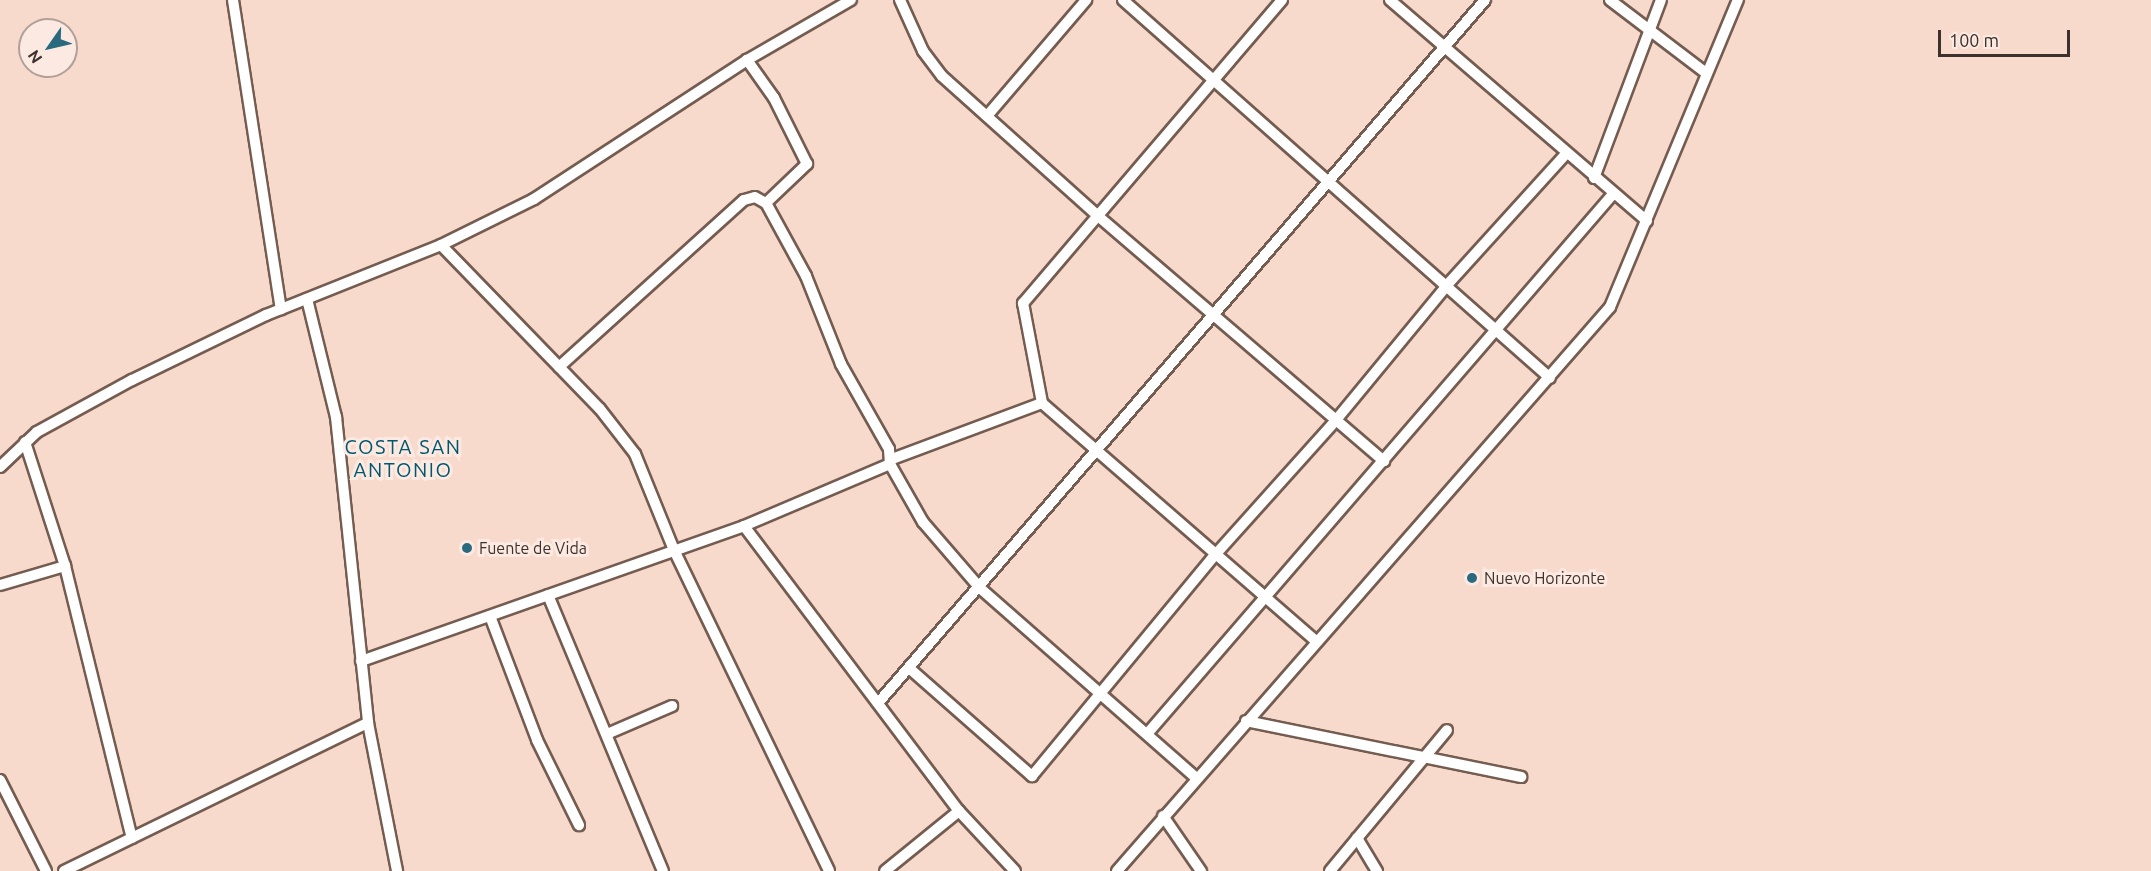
<!DOCTYPE html>
<html>
<head>
<meta charset="utf-8">
<style>
  body { margin:0 }
  #map { position:relative; width:2151px; height:871px; overflow:hidden; background:#f7dacc; font-family:Ubuntu,sans-serif }
  div>[style] { position:absolute }
  [style*='--x'] { left:calc(var(--x)*1px); top:calc(var(--y)*1px); width:calc(var(--w)*1px); rotate:calc(var(--a)*1deg) }
  .roads { filter:drop-shadow(2px 0 #755c50) drop-shadow(-2px 0 #755c50) drop-shadow(0 2px #755c50) drop-shadow(0 -2px #755c50) }
  .minor>* { height:10px; margin:-5px; padding:0 5px; transform-origin:5px; border-radius:5px; background:#fff }
  .dots>* { width:16px; height:16px; translate:-50% -50%; box-sizing:border-box; border:3px solid #fceae2; border-radius:50% }
  span { translate:-50% -50%; white-space:nowrap; text-align:center; line-height:1.15; -webkit-text-stroke:6px #fceae2; paint-order:stroke }
  .poi-label { font-size:16px; color:#3c312c }
  .left { translate:0 -50%; text-align:left }
  .quarter-label { font-size:20px; color:#00576e; letter-spacing:1.5px }
  .north { position:absolute; left:18px; top:18px; width:60px; height:60px; box-sizing:border-box; background:#fceae2; border:2px solid #afa099; border-radius:50%; rotate:236deg; font-size:16px; font-weight:700; line-height:24px; text-align:center; color:#3c312c }
  .north::after { content:''; display:block; margin:auto; width:21px; height:27px; background:#2a6a7e; clip-path:polygon(50% 0,100% 100%,50% 72%,0 100%) }
  .scale { position:absolute; left:1938px; top:30px; width:132px; height:27px; box-sizing:border-box; border:3px solid #3c312c; border-top:0; padding-left:8px; font-size:18px; line-height:21px; white-space:nowrap; color:#3c312c; -webkit-text-stroke:4px #fceae2; paint-order:stroke }
</style>
</head>
<body>
<div id="map">
  <div class="roads">
    <div class="minor">
      <div style="--x:233;--y:0;--w:313;--a:81.2"></div>
      <div style="--x:900;--y:0;--w:56;--a:65.7"></div>
      <div style="--x:923;--y:51;--w:31;--a:53"></div>
      <div style="--x:942;--y:76;--w:210;--a:41.9"></div>
      <div style="--x:1098;--y:216;--w:377;--a:40.6"></div>
      <div style="--x:1123;--y:0;--w:570;--a:41.52"></div>
      <div style="--x:1282;--y:0;--w:399;--a:130.5"></div>
      <div style="--x:1023;--y:303;--w:102;--a:79.2"></div>
      <div style="--x:1042;--y:403;--w:364;--a:41"></div>
      <div style="--x:1390;--y:0;--w:339;--a:40.7"></div>
      <div style="--x:1610;--y:0;--w:121;--a:37.2"></div>
      <div style="--x:987;--y:116;--w:153;--a:-49.5"></div>
      <div style="--x:1594;--y:178;--w:190;--a:-69.4"></div>
      <div style="--x:441;--y:245;--w:228;--a:45.9"></div>
      <div style="--x:600;--y:409;--w:57;--a:52.1"></div>
      <div style="--x:635;--y:454;--w:104;--a:67.9"></div>
      <div style="--x:674;--y:550;--w:356;--a:64.2"></div>
      <div style="--x:307;--y:299;--w:122;--a:76.2"></div>
      <div style="--x:336;--y:417;--w:308;--a:84"></div>
      <div style="--x:368;--y:723;--w:151;--a:78.9"></div>
      <div style="--x:559;--y:367;--w:249;--a:-42.1"></div>
      <div style="--x:744;--y:200;--w:11;--a:-15"></div>
      <div style="--x:755;--y:197;--w:13;--a:29"></div>
      <div style="--x:25;--y:442;--w:130;--a:72.1"></div>
      <div style="--x:65;--y:566;--w:280;--a:76.2"></div>
      <div style="--x:892;--y:459;--w:160;--a:-20.5"></div>
      <div style="--x:890;--y:464;--w:67;--a:60.4"></div>
      <div style="--x:923;--y:522;--w:87;--a:49.2"></div>
      <div style="--x:980;--y:588;--w:288;--a:41.3"></div>
      <div style="--x:0;--y:467;--w:51;--a:-43.4"></div>
      <div style="--x:37;--y:432;--w:108;--a:-28.7"></div>
      <div style="--x:132;--y:380;--w:149;--a:-25.9"></div>
      <div style="--x:266;--y:315;--w:188;--a:-21.8"></div>
      <div style="--x:441;--y:245;--w:104;--a:-26.3"></div>
      <div style="--x:534;--y:199;--w:254;--a:-33.1"></div>
      <div style="--x:747;--y:60;--w:120;--a:-30"></div>
      <div style="--x:744;--y:526;--w:357;--a:53"></div>
      <div style="--x:959;--y:811;--w:95;--a:141"></div>
      <div style="--x:0;--y:585;--w:68;--a:-16.3"></div>
      <div style="--x:548;--y:595;--w:299;--a:67.4"></div>
      <div style="--x:490;--y:616;--w:133;--a:69.2"></div>
      <div style="--x:537;--y:740;--w:95;--a:63.7"></div>
      <div style="--x:361;--y:661;--w:406;--a:-19.4"></div>
      <div style="--x:744;--y:526;--w:159;--a:-23"></div>
      <div style="--x:890;--y:464;--w:15;--a:-94"></div>
      <div style="--x:889;--y:449;--w:98;--a:-119.5"></div>
      <div style="--x:841;--y:364;--w:95;--a:-111.7"></div>
      <div style="--x:806;--y:276;--w:83;--a:-118.7"></div>
      <div style="--x:766;--y:203;--w:57;--a:-43.6"></div>
      <div style="--x:807;--y:164;--w:74;--a:-116.6"></div>
      <div style="--x:774;--y:98;--w:47;--a:-125.4"></div>
      <div style="--x:909;--y:668;--w:164;--a:41.3"></div>
      <div style="--x:1032;--y:776;--w:287;--a:-50.4"></div>
      <div style="--x:1215;--y:555;--w:181;--a:-48.1"></div>
      <div style="--x:1336;--y:420;--w:176;--a:-50.5"></div>
      <div style="--x:1448;--y:284;--w:176;--a:-47.8"></div>
      <div style="--x:878;--y:703;--w:929;--a:-49.19"></div>
      <div style="--x:1246;--y:721;--w:281;--a:11.5"></div>
      <div style="--x:607;--y:734;--w:71;--a:-23.3"></div>
      <div style="--x:1147;--y:734;--w:713;--a:-49.21"></div>
      <div style="--x:0;--y:780;--w:102;--a:63.2"></div>
      <div style="--x:959;--y:811;--w:82;--a:47"></div>
      <div style="--x:1163;--y:816;--w:67;--a:55.4"></div>
      <div style="--x:1357;--y:838;--w:39;--a:59"></div>
      <div style="--x:64;--y:871;--w:338;--a:-26"></div>
      <div style="--x:1117;--y:871;--w:749;--a:-48.84"></div>
      <div style="--x:1610;--y:307;--w:333;--a:-67.4"></div>
      <div style="--x:1330;--y:871;--w:183;--a:-50.3"></div>
    </div>
  </div>
  <div class="dots">
    <div style="left:467px;top:548px;background:#2a6a7e"></div>
    <div style="left:1472px;top:578px;background:#2a6a7e"></div>
  </div>
  <div class="poi-label">
    <span class="left" style="left:479px;top:548px">Fuente de Vida</span>
    <span class="left" style="left:1484px;top:578px">Nuevo Horizonte</span>
  </div>
  <div class="quarter-label">
    <span style="left:403px;top:458px">COSTA SAN<br>ANTONIO</span>
  </div>
  <div class="north">N</div>
  <div class="scale">100 m</div>
</div>
</body>
</html>
